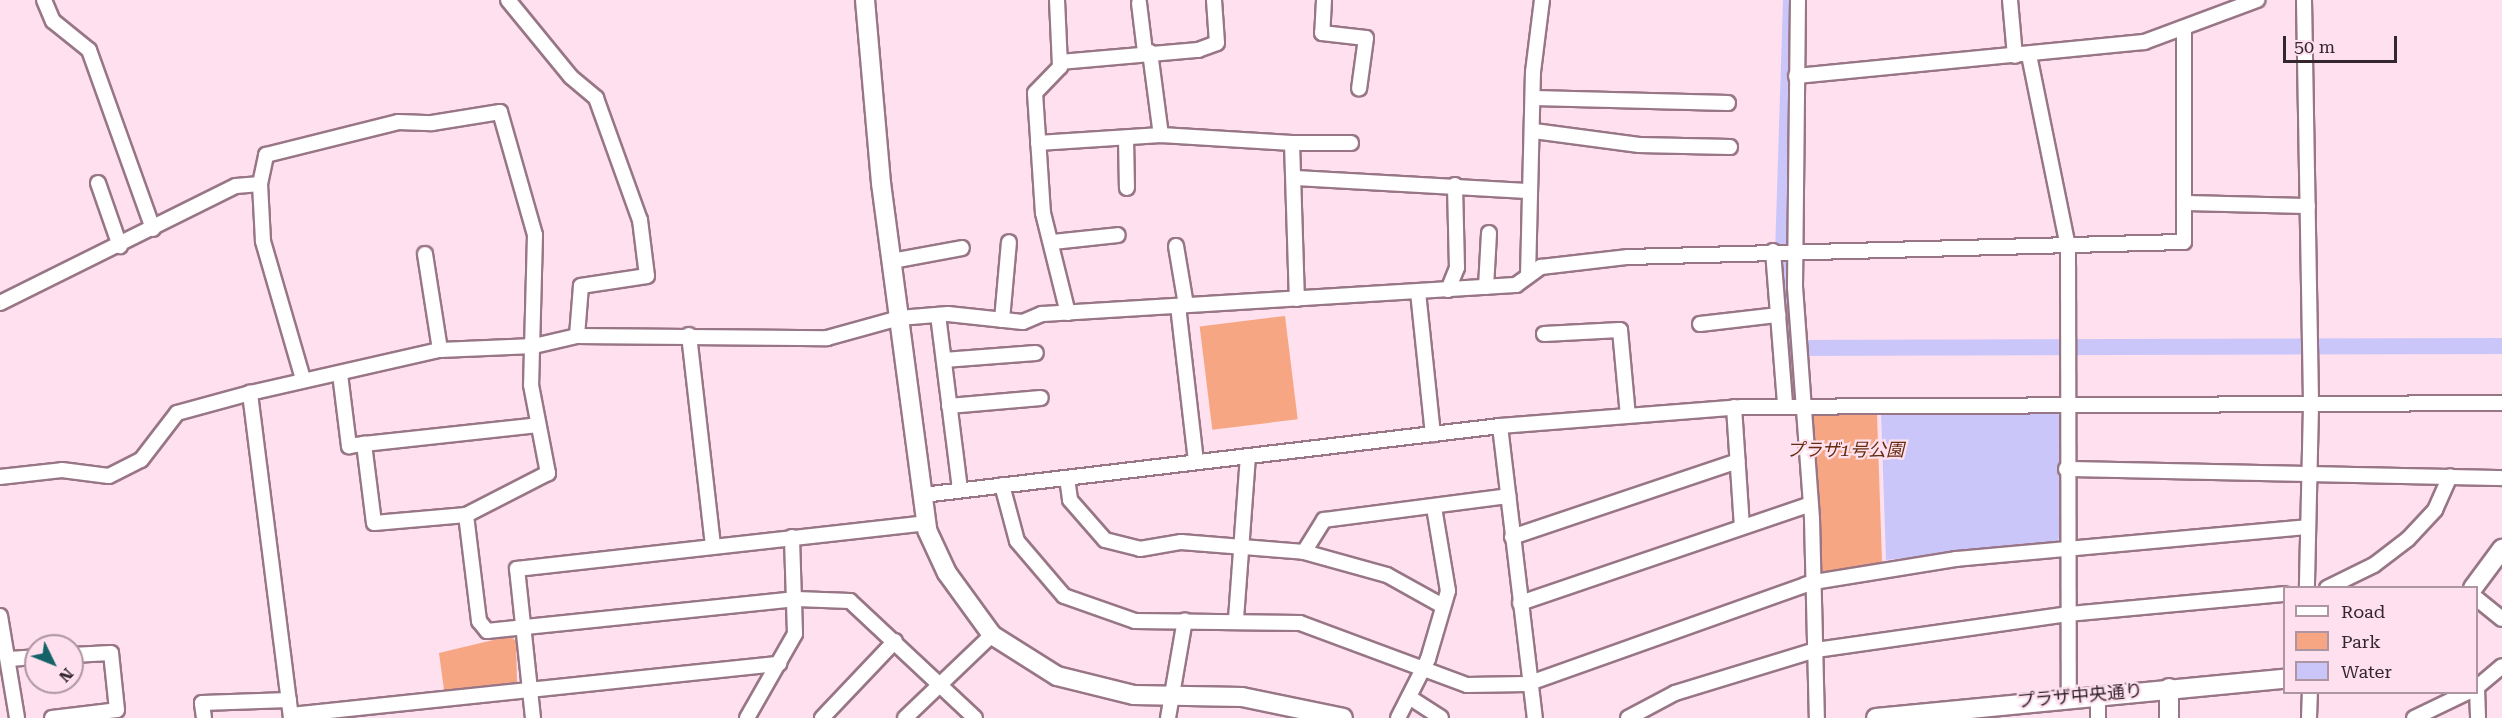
<!DOCTYPE html>
<html>
<head>
<meta charset="utf-8">
<style>
  body { margin:0 }
  #map { position:relative; width:2502px; height:718px; overflow:hidden; background:#fee0ee; font-family:"Roboto Serif","Noto Sans JP",serif }
  div>[style] { position:absolute }
  [style*='--x'] { left:calc(var(--x)*1px); top:calc(var(--y)*1px); width:calc(var(--w)*1px); rotate:calc(var(--a)*1deg) }
  .green>* { inset:0; background:#f6a682; transform-origin:0 0 }
  .water>* { inset:0; background:#cbc6fa }
  .canal>* { height:16px; margin:-8px; padding:0 8px; transform-origin:8px; border-radius:8px; background:#cbc6fa }
  .roads { filter:drop-shadow(2px 0 #987686) drop-shadow(-2px 0 #987686) drop-shadow(0 2px #987686) drop-shadow(0 -2px #987686) }
  .minor>* { height:14px; margin:-7px; padding:0 7px; transform-origin:7px; border-radius:7px; background:#fff }
  .tertiary>* { height:18px; margin:-9px; padding:0 9px; transform-origin:9px; border-radius:9px; background:#fff }
  span { translate:-50% -50%; white-space:nowrap; text-align:center; line-height:1.15; -webkit-text-stroke:4.5px #fee0ee; paint-order:stroke }
  .park-label { font-size:18px; color:#652d0f; font-style:italic }
  .street-label { font-size:18px; color:#34262d }
  .legend { position:absolute; left:2283px; top:586px; width:195px; height:108px; box-sizing:border-box; background:#fee0ee; border:2px solid #ad96a1; margin:0; padding:8px 10px; list-style:none; font-size:18px; color:#34262d }
  .legend li { display:flex; align-items:center; gap:12px; height:30px }
  .legend b { width:30px; border:2px solid #ad96a1 }
  .north { position:absolute; left:24px; top:634px; width:60px; height:60px; box-sizing:border-box; background:#fee0ee; border:2px solid #ad96a1; border-radius:50%; rotate:133deg; font-size:16px; font-weight:700; line-height:24px; text-align:center; color:#34262d }
  .north::after { content:''; display:block; margin:auto; width:21px; height:27px; background:#126268; clip-path:polygon(50% 0,100% 100%,50% 72%,0 100%) }
  .scale { position:absolute; left:2283px; top:36px; width:114px; height:27px; box-sizing:border-box; border:3px solid #34262d; border-top:0; padding-left:8px; font-size:18px; line-height:21px; white-space:nowrap; color:#34262d; -webkit-text-stroke:4px #fee0ee; paint-order:stroke }
</style>
</head>
<body>
<div id="map">
  <div class="green">
    <div style="left:1285px;top:316px;width:104px;height:86px;rotate:83deg"></div>
    <div style="clip-path:polygon(1817px 413px,1877px 414px,1882px 562px,1824px 572px,1818px 567px,1810px 419px)"></div>
    <div style="clip-path:polygon(510px 636px,516px 641px,517px 682px,444px 690px,439px 653px)"></div>
  </div>
  <div class="water">
    <div style="clip-path:polygon(2057px 412px,2061px 418px,2060px 537px,2056px 542px,1886px 560px,1881px 413px)"></div>
  </div>
  <div class="canal">
    <div style="--x:1791;--y:0;--w:253;--a:91.8"></div>
    <div style="--x:1783;--y:253;--w:95;--a:85.2"></div>
    <div style="--x:1791;--y:348;--w:711;--a:-0.16"></div>
  </div>
  <div class="roads">
    <div class="minor">
      <div style="--x:44;--y:0;--w:23;--a:67"></div>
      <div style="--x:53;--y:21;--w:46;--a:38.9"></div>
      <div style="--x:89;--y:50;--w:190;--a:70.3"></div>
      <div style="--x:508;--y:0;--w:99;--a:50.7"></div>
      <div style="--x:571;--y:77;--w:33;--a:40"></div>
      <div style="--x:596;--y:98;--w:130;--a:70.2"></div>
      <div style="--x:640;--y:220;--w:56;--a:82.9"></div>
      <div style="--x:647;--y:276;--w:67;--a:171.4"></div>
      <div style="--x:581;--y:286;--w:50;--a:94.6"></div>
      <div style="--x:1057;--y:0;--w:67;--a:87.4"></div>
      <div style="--x:1060;--y:67;--w:36;--a:134"></div>
      <div style="--x:1035;--y:93;--w:120;--a:86.2"></div>
      <div style="--x:1043;--y:213;--w:103;--a:76"></div>
      <div style="--x:1324;--y:0;--w:33;--a:93"></div>
      <div style="--x:1322;--y:33;--w:44;--a:6.5"></div>
      <div style="--x:1366;--y:38;--w:51;--a:97.8"></div>
      <div style="--x:1798;--y:0;--w:287;--a:90.6"></div>
      <div style="--x:1795;--y:287;--w:233;--a:85.8"></div>
      <div style="--x:1812;--y:519;--w:199;--a:88.6"></div>
      <div style="--x:2010;--y:0;--w:56;--a:84.9"></div>
      <div style="--x:2304;--y:0;--w:406;--a:89"></div>
      <div style="--x:2311;--y:406;--w:182;--a:91.3"></div>
      <div style="--x:1139;--y:3;--w:49;--a:83"></div>
      <div style="--x:1150;--y:52;--w:84;--a:82.5"></div>
      <div style="--x:2029;--y:55;--w:195;--a:78.5"></div>
      <div style="--x:2068;--y:246;--w:451;--a:89.9"></div>
      <div style="--x:1060;--y:62;--w:139;--a:-5"></div>
      <div style="--x:1198;--y:50;--w:20;--a:-20"></div>
      <div style="--x:1217;--y:43;--w:43;--a:-94"></div>
      <div style="--x:1796;--y:76;--w:350;--a:-5.6"></div>
      <div style="--x:2144;--y:42;--w:121;--a:-20.4"></div>
      <div style="--x:1534;--y:98;--w:194;--a:1.5"></div>
      <div style="--x:1534;--y:131;--w:106;--a:7.6"></div>
      <div style="--x:1639;--y:145;--w:91;--a:1.3"></div>
      <div style="--x:1126;--y:138;--w:50;--a:88.9"></div>
      <div style="--x:1038;--y:143;--w:123;--a:-3.7"></div>
      <div style="--x:1161;--y:135;--w:131;--a:3.5"></div>
      <div style="--x:1292;--y:143;--w:156;--a:88.2"></div>
      <div style="--x:1292;--y:143;--w:59;--a:0"></div>
      <div style="--x:1294;--y:178;--w:235;--a:3.2"></div>
      <div style="--x:98;--y:183;--w:67;--a:70.8"></div>
      <div style="--x:2184;--y:203;--w:124;--a:1.4"></div>
      <div style="--x:1053;--y:242;--w:65;--a:-6.1"></div>
      <div style="--x:1176;--y:246;--w:60;--a:80.4"></div>
      <div style="--x:1773;--y:251;--w:153;--a:85.5"></div>
      <div style="--x:425;--y:254;--w:97;--a:81.1"></div>
      <div style="--x:892;--y:261;--w:71;--a:-10.5"></div>
      <div style="--x:1528;--y:276;--w:204;--a:-88.6"></div>
      <div style="--x:1533;--y:72;--w:73;--a:-82.9"></div>
      <div style="--x:1486;--y:287;--w:54;--a:-86.8"></div>
      <div style="--x:1448;--y:290;--w:24;--a:-68"></div>
      <div style="--x:1457;--y:268;--w:83;--a:-91.4"></div>
      <div style="--x:1418;--y:292;--w:143;--a:84"></div>
      <div style="--x:0;--y:303;--w:263;--a:-26.4"></div>
      <div style="--x:236;--y:186;--w:24;--a:-5"></div>
      <div style="--x:1178;--y:306;--w:157;--a:83.4"></div>
      <div style="--x:938;--y:315;--w:176;--a:82.8"></div>
      <div style="--x:1002;--y:320;--w:78;--a:-84.9"></div>
      <div style="--x:1700;--y:324;--w:79;--a:-6.6"></div>
      <div style="--x:1544;--y:334;--w:76;--a:-3"></div>
      <div style="--x:1620;--y:330;--w:86;--a:84.7"></div>
      <div style="--x:689;--y:335;--w:211;--a:83.5"></div>
      <div style="--x:944;--y:360;--w:92;--a:-4.4"></div>
      <div style="--x:340;--y:374;--w:73;--a:82.9"></div>
      <div style="--x:349;--y:446;--w:15;--a:-8"></div>
      <div style="--x:303;--y:379;--w:144;--a:-106.2"></div>
      <div style="--x:263;--y:241;--w:57;--a:-93"></div>
      <div style="--x:260;--y:184;--w:30;--a:-78"></div>
      <div style="--x:266;--y:155;--w:136;--a:-14"></div>
      <div style="--x:398;--y:122;--w:34;--a:2"></div>
      <div style="--x:432;--y:123;--w:69;--a:-9.2"></div>
      <div style="--x:500;--y:112;--w:128;--a:74.1"></div>
      <div style="--x:535;--y:235;--w:150;--a:91.5"></div>
      <div style="--x:531;--y:385;--w:90;--a:79.1"></div>
      <div style="--x:548;--y:473;--w:92;--a:152.9"></div>
      <div style="--x:466;--y:515;--w:107;--a:83"></div>
      <div style="--x:479;--y:621;--w:13;--a:51"></div>
      <div style="--x:487;--y:631;--w:311;--a:-5.9"></div>
      <div style="--x:796;--y:599;--w:54;--a:2.1"></div>
      <div style="--x:850;--y:601;--w:171;--a:43.1"></div>
      <div style="--x:949;--y:406;--w:92;--a:-5"></div>
      <div style="--x:1734;--y:407;--w:120;--a:86.2"></div>
      <div style="--x:1500;--y:426;--w:294;--a:83.2"></div>
      <div style="--x:2066;--y:469;--w:436;--a:1.2"></div>
      <div style="--x:0;--y:477;--w:62;--a:-6.4"></div>
      <div style="--x:62;--y:470;--w:47;--a:7.3"></div>
      <div style="--x:109;--y:476;--w:36;--a:-27"></div>
      <div style="--x:141;--y:460;--w:59;--a:-52.5"></div>
      <div style="--x:177;--y:413;--w:76;--a:-15.3"></div>
      <div style="--x:1067;--y:478;--w:22;--a:82"></div>
      <div style="--x:1070;--y:500;--w:53;--a:48.8"></div>
      <div style="--x:1105;--y:540;--w:36;--a:14"></div>
      <div style="--x:1140;--y:549;--w:42;--a:-9.7"></div>
      <div style="--x:1181;--y:542;--w:123;--a:4.6"></div>
      <div style="--x:1304;--y:552;--w:86;--a:15.5"></div>
      <div style="--x:1387;--y:575;--w:64;--a:29"></div>
      <div style="--x:1002;--y:485;--w:58;--a:75"></div>
      <div style="--x:1017;--y:541;--w:72;--a:49.5"></div>
      <div style="--x:1064;--y:596;--w:75;--a:19.4"></div>
      <div style="--x:1135;--y:621;--w:165;--a:0.7"></div>
      <div style="--x:1300;--y:623;--w:178;--a:20.4"></div>
      <div style="--x:1467;--y:685;--w:60;--a:-1"></div>
      <div style="--x:1527;--y:684;--w:305;--a:-19.6"></div>
      <div style="--x:1814;--y:582;--w:144;--a:-9.2"></div>
      <div style="--x:1956;--y:559;--w:353;--a:-5.2"></div>
      <div style="--x:923;--y:495;--w:581;--a:-6.82"></div>
      <div style="--x:1500;--y:426;--w:243;--a:-4.5"></div>
      <div style="--x:1742;--y:407;--w:760;--a:-0.3"></div>
      <div style="--x:466;--y:515;--w:92;--a:175"></div>
      <div style="--x:374;--y:523;--w:80;--a:-97.2"></div>
      <div style="--x:364;--y:444;--w:175;--a:-6.2"></div>
      <div style="--x:1512;--y:537;--w:238;--a:-18.6"></div>
      <div style="--x:1304;--y:552;--w:38;--a:-58"></div>
      <div style="--x:1324;--y:520;--w:186;--a:-7.4"></div>
      <div style="--x:2327;--y:588;--w:52;--a:-26.1"></div>
      <div style="--x:2374;--y:565;--w:43;--a:-37.4"></div>
      <div style="--x:2408;--y:539;--w:40;--a:-47"></div>
      <div style="--x:2435;--y:510;--w:37;--a:-66"></div>
      <div style="--x:2476;--y:598;--w:33;--a:39"></div>
      <div style="--x:1520;--y:603;--w:307;--a:-18.8"></div>
      <div style="--x:0;--y:616;--w:103;--a:80.5"></div>
      <div style="--x:1236;--y:619;--w:163;--a:-85.8"></div>
      <div style="--x:9;--y:659;--w:27;--a:-4"></div>
      <div style="--x:2476;--y:688;--w:34;--a:-40"></div>
      <div style="--x:2477;--y:688;--w:30;--a:88"></div>
      <div style="--x:1409;--y:697;--w:38;--a:33"></div>
      <div style="--x:291;--y:715;--w:491;--a:-6"></div>
      <div style="--x:52;--y:718;--w:65;--a:-7"></div>
      <div style="--x:117;--y:710;--w:57;--a:-96"></div>
      <div style="--x:111;--y:653;--w:39;--a:177"></div>
      <div style="--x:204;--y:718;--w:15;--a:-98"></div>
      <div style="--x:202;--y:703;--w:87;--a:-2"></div>
      <div style="--x:291;--y:718;--w:328;--a:-97.2"></div>
      <div style="--x:250;--y:393;--w:195;--a:-12.8"></div>
      <div style="--x:440;--y:350;--w:94;--a:-2.4"></div>
      <div style="--x:534;--y:346;--w:44;--a:-13.1"></div>
      <div style="--x:577;--y:336;--w:250;--a:0.5"></div>
      <div style="--x:827;--y:338;--w:75;--a:-15.5"></div>
      <div style="--x:899;--y:318;--w:49;--a:-4.7"></div>
      <div style="--x:948;--y:314;--w:75;--a:6.1"></div>
      <div style="--x:1023;--y:322;--w:21;--a:-23"></div>
      <div style="--x:1042;--y:314;--w:475;--a:-3.5"></div>
      <div style="--x:1516;--y:285;--w:31;--a:-36"></div>
      <div style="--x:1541;--y:267;--w:88;--a:-6.6"></div>
      <div style="--x:1628;--y:257;--w:556;--a:-1.55"></div>
      <div style="--x:2184;--y:242;--w:213;--a:-90"></div>
      <div style="--x:533;--y:718;--w:150;--a:-96.1"></div>
      <div style="--x:517;--y:569;--w:413;--a:-6.4"></div>
      <div style="--x:747;--y:718;--w:97;--a:-60.3"></div>
      <div style="--x:795;--y:634;--w:97;--a:-91.8"></div>
      <div style="--x:822;--y:718;--w:106;--a:-46.5"></div>
      <div style="--x:905;--y:718;--w:120;--a:-43.7"></div>
      <div style="--x:1168;--y:718;--w:99;--a:-80.2"></div>
      <div style="--x:1398;--y:718;--w:66;--a:-63"></div>
      <div style="--x:1428;--y:659;--w:71;--a:-73.6"></div>
      <div style="--x:1448;--y:591;--w:85;--a:-99.5"></div>
      <div style="--x:1628;--y:718;--w:53;--a:-28"></div>
      <div style="--x:1675;--y:693;--w:147;--a:-17"></div>
      <div style="--x:1816;--y:650;--w:256;--a:-8.1"></div>
      <div style="--x:2069;--y:614;--w:216;--a:-5.3"></div>
      <div style="--x:2098;--y:718;--w:24;--a:-90"></div>
      <div style="--x:2309;--y:718;--w:26;--a:-88"></div>
      <div style="--x:2414;--y:718;--w:60;--a:-25.7"></div>
    </div>
    <div class="tertiary">
      <div style="--x:865;--y:0;--w:184;--a:85"></div>
      <div style="--x:881;--y:183;--w:350;--a:82.4"></div>
      <div style="--x:927;--y:530;--w:47;--a:65.1"></div>
      <div style="--x:947;--y:573;--w:77;--a:54"></div>
      <div style="--x:992;--y:635;--w:77;--a:32.2"></div>
      <div style="--x:1057;--y:676;--w:79;--a:13.9"></div>
      <div style="--x:1134;--y:695;--w:108;--a:1.1"></div>
      <div style="--x:1242;--y:697;--w:103;--a:11.7"></div>
      <div style="--x:2473;--y:588;--w:49;--a:-53.4"></div>
      <div style="--x:2169;--y:688;--w:30;--a:90"></div>
      <div style="--x:1876;--y:718;--w:410;--a:-5.5"></div>
    </div>
  </div>
  <div class="park-label">
    <span style="left:1845px;top:450px">プラザ1号公園</span>
  </div>
  <div class="street-label">
    <span style="left:2080px;top:696px;rotate:-5deg">プラザ中央通り</span>
  </div>
  <ul class="legend">
  <li><b style="height:8px;background:#fff"></b>Road</li>
  <li><b style="height:16px;background:#f6a682"></b>Park</li>
  <li><b style="height:16px;background:#cbc6fa"></b>Water</li>
  </ul>
  <div class="north">N</div>
  <div class="scale">50 m</div>
</div>
</body>
</html>
